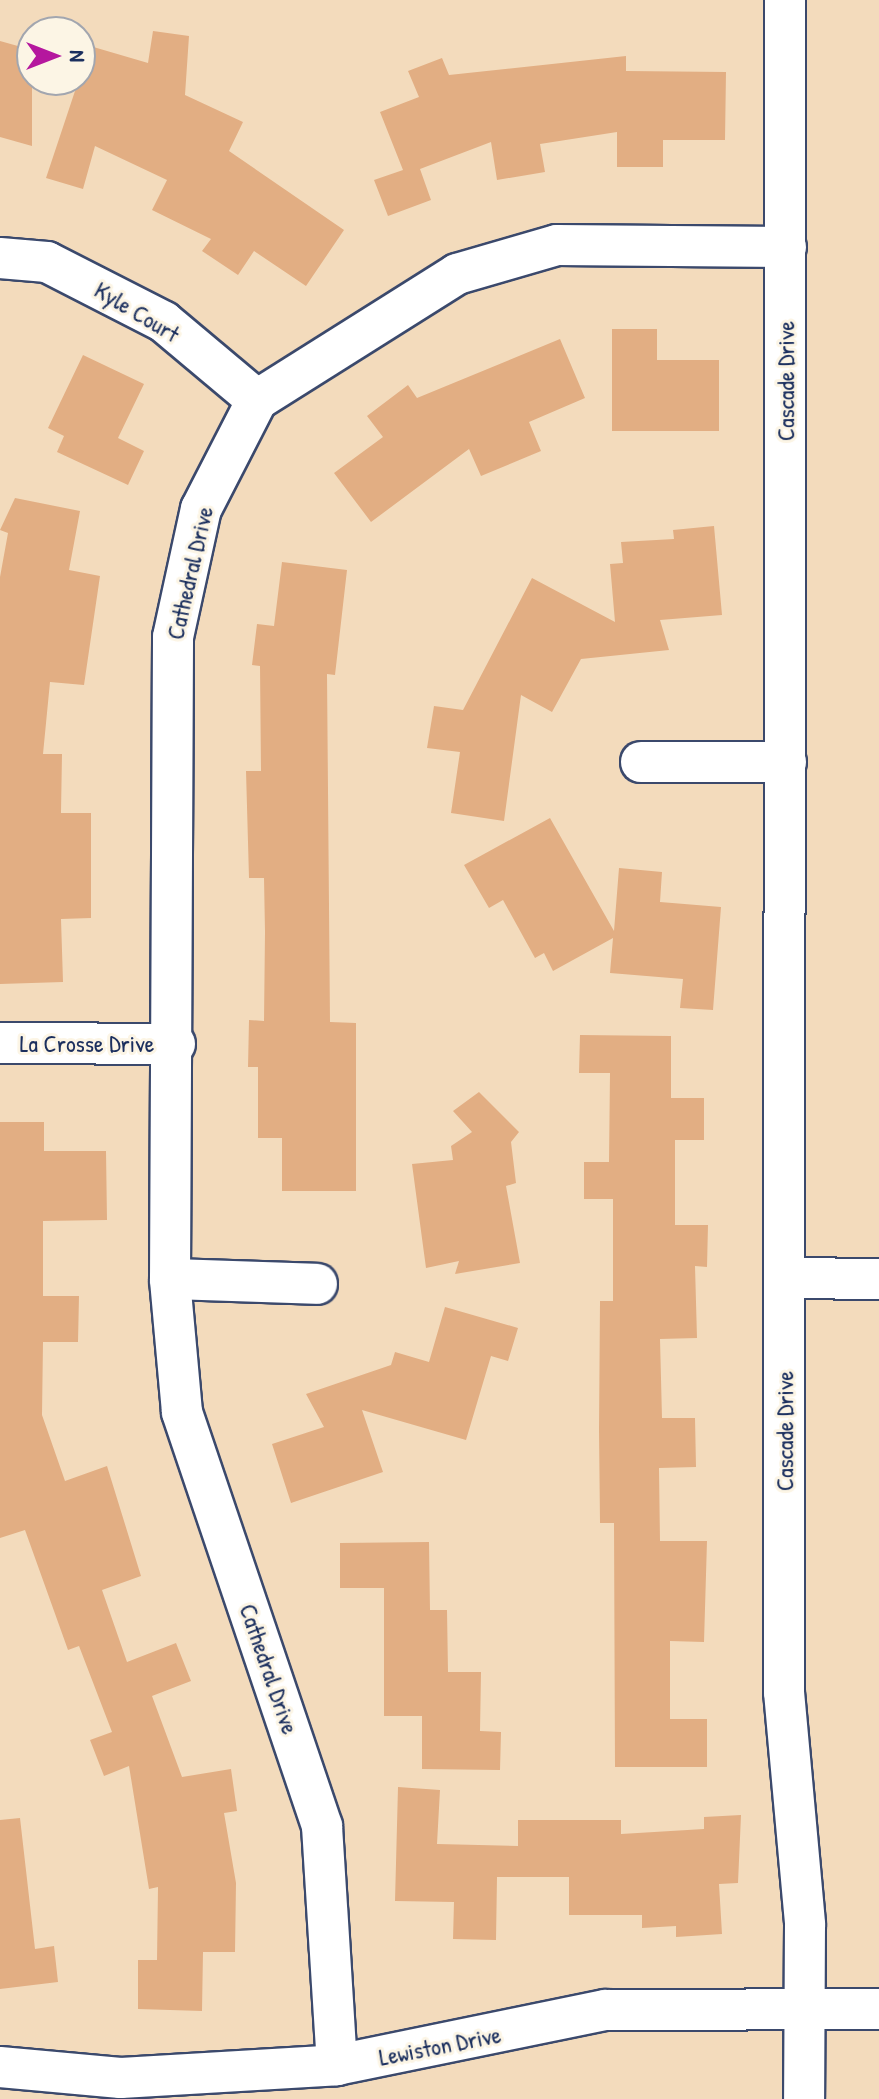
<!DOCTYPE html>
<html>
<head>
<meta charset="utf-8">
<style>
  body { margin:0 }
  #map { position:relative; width:879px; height:2099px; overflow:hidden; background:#f3dbbc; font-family:"Patrick Hand",sans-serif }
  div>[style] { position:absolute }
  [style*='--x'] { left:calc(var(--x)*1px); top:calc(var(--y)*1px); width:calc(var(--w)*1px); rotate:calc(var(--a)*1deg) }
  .building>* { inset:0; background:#e2ae83 }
  .roads { filter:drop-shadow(2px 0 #3b496c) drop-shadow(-2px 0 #3b496c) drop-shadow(0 2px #3b496c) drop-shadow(0 -2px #3b496c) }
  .minor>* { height:40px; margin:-20px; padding:0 20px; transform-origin:20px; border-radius:20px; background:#fff }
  span { translate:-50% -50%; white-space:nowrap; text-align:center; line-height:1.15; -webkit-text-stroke:6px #fcf5e5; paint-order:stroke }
  .street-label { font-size:24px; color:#1b2f5e }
  .north { position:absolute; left:16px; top:16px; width:80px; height:80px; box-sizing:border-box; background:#fcf5e5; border:2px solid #a2a6af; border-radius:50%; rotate:90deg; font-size:22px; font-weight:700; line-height:32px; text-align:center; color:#1b2f5e }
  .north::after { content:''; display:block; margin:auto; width:28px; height:36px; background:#b5179e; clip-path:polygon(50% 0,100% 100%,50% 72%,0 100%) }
</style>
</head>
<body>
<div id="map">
  <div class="building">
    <div style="clip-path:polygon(153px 31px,189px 36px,185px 95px,243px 122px,229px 151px,344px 230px,306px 286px,254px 251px,238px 275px,202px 251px,211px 239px,152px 210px,167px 180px,95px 146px,83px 189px,46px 178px,90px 46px,148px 63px)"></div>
    <div style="clip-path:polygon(0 41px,32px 50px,32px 146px,0 137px)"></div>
    <div style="clip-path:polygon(626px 56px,626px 71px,726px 72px,725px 140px,663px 140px,663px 167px,617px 167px,617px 132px,540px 144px,545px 172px,497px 180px,491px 142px,420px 169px,431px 200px,388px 216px,374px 180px,403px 170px,380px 112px,419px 97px,408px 71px,442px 58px,449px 75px)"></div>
    <div style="clip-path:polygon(612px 329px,657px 329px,657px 360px,719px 360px,719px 431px,612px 431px)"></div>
    <div style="clip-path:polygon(560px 339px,585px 398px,529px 422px,541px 451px,481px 476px,469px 449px,371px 522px,334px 473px,383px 437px,367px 416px,408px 385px,417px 398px)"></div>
    <div style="clip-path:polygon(83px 355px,144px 384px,118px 438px,144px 451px,128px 485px,57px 452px,64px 436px,48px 428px)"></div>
    <div style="clip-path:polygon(15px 498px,80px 511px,69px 570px,100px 576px,84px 685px,50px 682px,43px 754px,62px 754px,61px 813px,91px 813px,91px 918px,61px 919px,63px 982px,0 984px,0 577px,8px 533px,0 530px)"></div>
    <div style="clip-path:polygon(714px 526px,722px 615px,660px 620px,669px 650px,581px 659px,552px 712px,521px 695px,504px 821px,451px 813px,460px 752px,427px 748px,434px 706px,463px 710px,532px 578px,615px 622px,610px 564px,623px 563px,621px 542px,674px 539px,673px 530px)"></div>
    <div style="clip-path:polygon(282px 562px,347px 570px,335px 675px,327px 674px,330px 1022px,356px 1023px,356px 1191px,282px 1191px,282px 1138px,258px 1138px,258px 1067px,248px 1067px,249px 1020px,264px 1021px,265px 932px,264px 878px,249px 878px,246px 771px,261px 771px,260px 666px,252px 665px,257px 624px,274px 626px)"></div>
    <div style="clip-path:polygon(550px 818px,614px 931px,619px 868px,662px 872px,660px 902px,721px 907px,713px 1010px,680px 1008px,683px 979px,610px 973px,613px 938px,553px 971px,544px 953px,535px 958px,503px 900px,489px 908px,464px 865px)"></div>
    <div style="clip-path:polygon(580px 1035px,671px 1036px,671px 1098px,704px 1098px,704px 1140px,675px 1140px,675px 1225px,708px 1225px,707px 1267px,695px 1266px,697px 1338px,660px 1339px,662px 1418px,695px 1418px,696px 1467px,659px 1468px,660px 1541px,707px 1541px,704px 1642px,670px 1641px,670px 1719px,707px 1719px,707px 1767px,615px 1767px,614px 1523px,600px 1523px,599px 1430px,600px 1301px,613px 1301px,613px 1199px,584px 1199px,584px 1162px,609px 1162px,610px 1073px,579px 1073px)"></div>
    <div style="clip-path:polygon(479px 1092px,519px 1132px,511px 1142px,516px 1183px,506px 1186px,520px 1263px,455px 1274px,459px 1261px,426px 1268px,412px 1164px,453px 1160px,451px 1146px,472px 1132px,453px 1111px)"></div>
    <div style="clip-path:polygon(0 1122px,44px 1122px,44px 1151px,106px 1151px,107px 1220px,43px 1221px,43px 1296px,79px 1296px,78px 1342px,43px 1342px,42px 1415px,65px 1481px,107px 1466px,141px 1576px,102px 1590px,127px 1662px,176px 1643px,191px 1681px,152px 1696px,182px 1777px,231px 1769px,237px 1811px,224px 1813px,236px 1883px,235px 1952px,203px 1952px,202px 2011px,138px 2009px,138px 1960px,157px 1960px,158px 1887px,149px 1889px,129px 1766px,104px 1776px,90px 1740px,112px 1732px,79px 1646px,68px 1650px,25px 1530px,0 1538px)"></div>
    <div style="clip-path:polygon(445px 1307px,518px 1328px,508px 1361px,491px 1356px,466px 1440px,362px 1410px,383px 1472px,291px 1503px,272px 1444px,324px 1427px,306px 1394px,391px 1365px,395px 1352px,429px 1362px)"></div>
    <div style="clip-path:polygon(429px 1542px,430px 1610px,447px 1610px,448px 1672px,481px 1672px,480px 1731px,501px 1732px,500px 1770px,422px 1769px,422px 1716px,384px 1716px,384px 1588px,340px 1588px,340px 1543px)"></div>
    <div style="clip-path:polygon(398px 1787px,440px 1790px,437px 1844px,518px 1846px,518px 1820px,621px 1820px,621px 1834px,704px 1829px,704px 1817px,741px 1815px,738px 1883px,719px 1884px,722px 1934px,676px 1937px,676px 1926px,642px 1928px,642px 1915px,569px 1915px,569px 1877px,497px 1877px,496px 1940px,453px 1939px,454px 1902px,395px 1901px)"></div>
    <div style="clip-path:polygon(20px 1818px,35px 1949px,54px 1946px,58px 1982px,0 1989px,0 1820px)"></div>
  </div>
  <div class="roads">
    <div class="minor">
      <div style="--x:785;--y:0;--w:1692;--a:90.03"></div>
      <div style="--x:784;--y:1692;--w:234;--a:84.8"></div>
      <div style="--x:805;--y:1925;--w:174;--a:90.3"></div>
      <div style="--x:0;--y:258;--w:47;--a:4.9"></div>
      <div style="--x:47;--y:262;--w:131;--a:27.1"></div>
      <div style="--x:164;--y:322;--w:121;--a:40"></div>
      <div style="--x:641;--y:762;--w:145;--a:0"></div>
      <div style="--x:0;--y:1043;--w:175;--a:0.3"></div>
      <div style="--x:786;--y:1278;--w:93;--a:0.6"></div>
      <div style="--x:170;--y:1279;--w:147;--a:1.9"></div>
      <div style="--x:337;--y:2065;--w:239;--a:-93.6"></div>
      <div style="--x:322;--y:1826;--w:437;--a:-108.7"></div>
      <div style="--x:182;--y:1412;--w:134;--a:-95.2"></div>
      <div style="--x:170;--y:1279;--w:642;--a:-89.73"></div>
      <div style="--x:173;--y:637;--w:131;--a:-77.7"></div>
      <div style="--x:201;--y:509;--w:123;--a:-62.8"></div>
      <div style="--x:257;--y:400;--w:236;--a:-32.2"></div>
      <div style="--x:457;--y:274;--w:104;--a:-16.2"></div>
      <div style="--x:557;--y:245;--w:229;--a:0.5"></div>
      <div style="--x:0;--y:2067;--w:121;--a:5.2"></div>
      <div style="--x:121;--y:2078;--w:216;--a:-3.4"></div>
      <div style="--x:337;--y:2065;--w:274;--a:-11.6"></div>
      <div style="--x:605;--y:2010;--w:274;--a:-0.2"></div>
    </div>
  </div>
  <div class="street-label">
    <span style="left:137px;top:312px;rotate:31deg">Kyle Court</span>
    <span style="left:786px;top:381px;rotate:-90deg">Cascade Drive</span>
    <span style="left:190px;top:573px;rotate:-77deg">Cathedral Drive</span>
    <span style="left:87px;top:1044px">La Crosse Drive</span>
    <span style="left:785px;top:1431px;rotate:-90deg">Cascade Drive</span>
    <span style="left:269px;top:1669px;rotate:71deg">Cathedral Drive</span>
    <span style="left:440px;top:2046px;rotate:-11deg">Lewiston Drive</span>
  </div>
  <div class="north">N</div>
</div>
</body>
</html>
